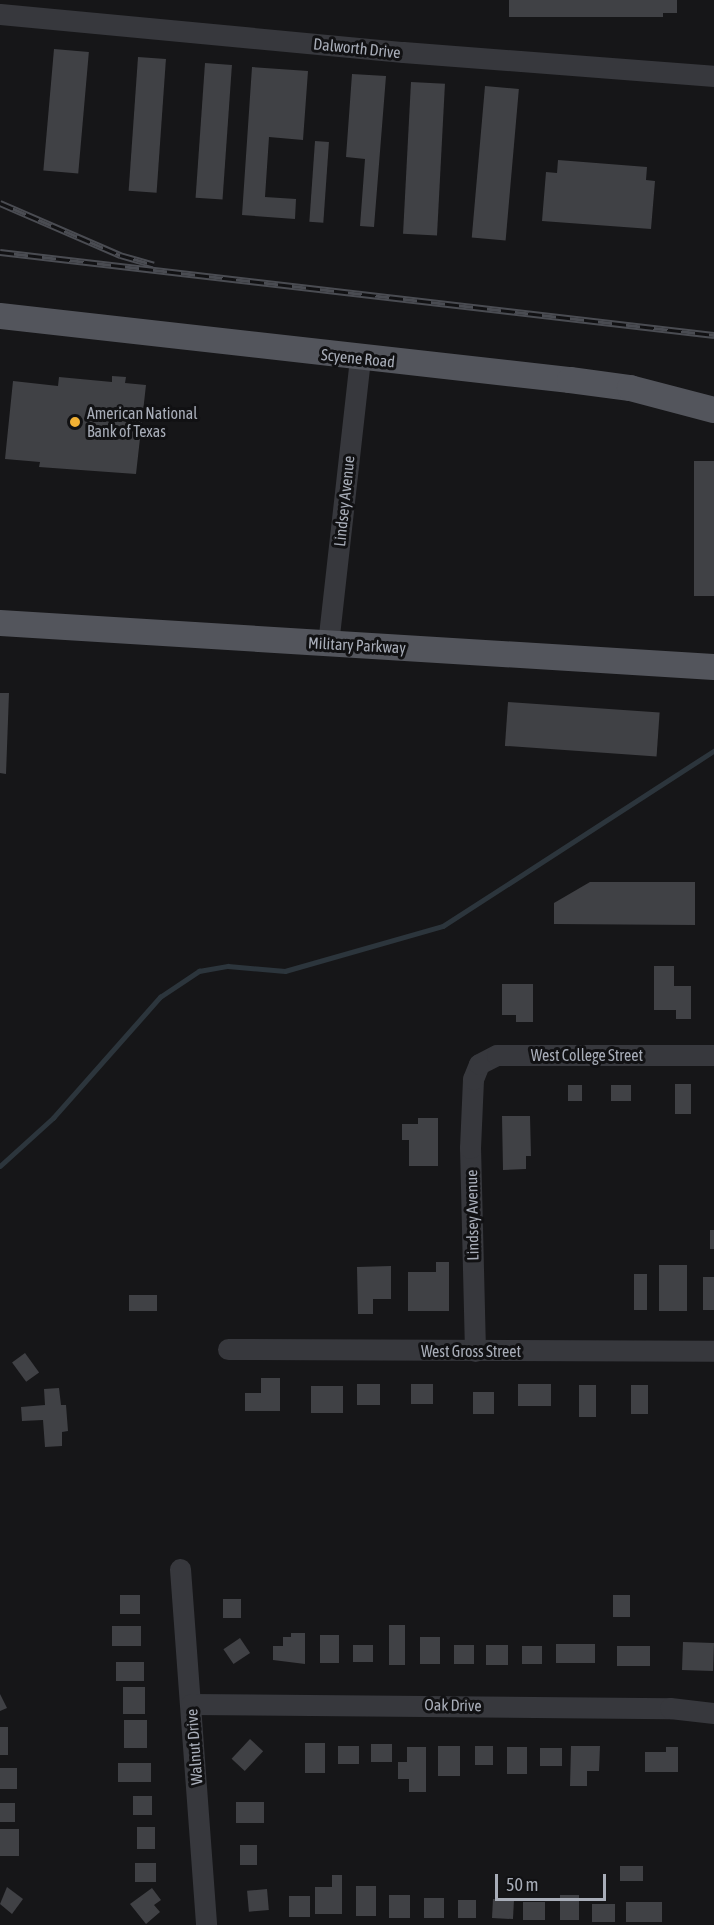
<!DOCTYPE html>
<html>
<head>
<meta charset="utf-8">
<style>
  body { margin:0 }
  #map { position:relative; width:714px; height:1925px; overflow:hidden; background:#161618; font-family:"Asap Condensed",sans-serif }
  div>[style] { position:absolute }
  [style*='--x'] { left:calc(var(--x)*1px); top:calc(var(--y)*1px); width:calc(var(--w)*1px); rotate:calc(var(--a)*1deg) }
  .stream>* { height:4.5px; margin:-2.25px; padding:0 2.25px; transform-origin:2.25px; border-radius:2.25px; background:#2c353c }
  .building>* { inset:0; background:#404145; transform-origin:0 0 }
  .minor>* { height:21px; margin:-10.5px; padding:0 10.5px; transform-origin:10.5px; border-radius:10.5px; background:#37383d }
  .major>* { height:26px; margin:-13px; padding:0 13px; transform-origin:13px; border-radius:13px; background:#53555c }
  .rail>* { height:7px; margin-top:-3.5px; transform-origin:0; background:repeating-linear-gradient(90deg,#111113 0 14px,#4a4c52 0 28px); box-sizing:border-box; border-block:2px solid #4a4c52 }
  .dots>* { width:16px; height:16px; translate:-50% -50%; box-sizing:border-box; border:3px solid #111113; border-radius:50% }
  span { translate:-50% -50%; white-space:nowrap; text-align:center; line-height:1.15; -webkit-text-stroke:6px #111113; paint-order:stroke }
  .street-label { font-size:16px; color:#a8adb8 }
  .poi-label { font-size:16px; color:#a8adb8 }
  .left { translate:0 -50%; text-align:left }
  .scale { position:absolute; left:495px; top:1874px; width:111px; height:27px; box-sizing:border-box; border:3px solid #a8adb8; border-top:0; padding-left:8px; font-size:18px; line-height:21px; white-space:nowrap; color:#a8adb8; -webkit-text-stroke:4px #111113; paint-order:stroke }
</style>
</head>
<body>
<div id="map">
  <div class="stream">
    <div style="--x:0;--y:1166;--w:72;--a:-42.2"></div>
    <div style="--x:53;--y:1118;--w:162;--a:-48.5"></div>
    <div style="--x:160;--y:997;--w:47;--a:-33.7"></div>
    <div style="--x:199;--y:971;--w:29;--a:-10"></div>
    <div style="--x:228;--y:966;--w:57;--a:5"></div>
    <div style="--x:285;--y:971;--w:164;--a:-15.9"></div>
    <div style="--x:443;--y:926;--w:323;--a:-32.9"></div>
  </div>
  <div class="building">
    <div style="clip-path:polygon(509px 0,677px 0,677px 13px,663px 13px,663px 17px,509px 17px)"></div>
    <div style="left:54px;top:49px;width:35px;height:122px;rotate:5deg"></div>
    <div style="left:138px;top:57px;width:28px;height:134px;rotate:4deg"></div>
    <div style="left:205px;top:63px;width:27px;height:135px;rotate:4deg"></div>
    <div style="clip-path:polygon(252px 67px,308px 71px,303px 140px,269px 137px,265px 197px,296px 199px,295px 219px,242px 215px)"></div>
    <div style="clip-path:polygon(352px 74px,386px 76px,374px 227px,360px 226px,365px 159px,346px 157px)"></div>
    <div style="left:411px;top:82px;width:34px;height:152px;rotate:3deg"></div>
    <div style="left:485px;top:86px;width:34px;height:152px;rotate:5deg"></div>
    <div style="left:315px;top:141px;width:14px;height:81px;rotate:4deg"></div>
    <div style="clip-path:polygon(558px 160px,647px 167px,646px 180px,655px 181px,651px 229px,542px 221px,546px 172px,557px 173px)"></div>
    <div style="clip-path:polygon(112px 376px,126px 377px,125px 383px,146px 385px,136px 474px,39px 467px,40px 462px,5px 459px,13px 381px,58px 386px,59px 377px,112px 382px)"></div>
    <div style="left:694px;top:461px;width:20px;height:135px"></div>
    <div style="clip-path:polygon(0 693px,9px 693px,6px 774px,0 773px)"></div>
    <div style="left:508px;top:702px;width:152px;height:44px;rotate:4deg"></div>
    <div style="clip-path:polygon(590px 882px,695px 882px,695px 925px,554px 924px,554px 903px)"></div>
    <div style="clip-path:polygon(654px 966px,674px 966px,674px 986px,691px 986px,691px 1019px,676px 1019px,676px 1010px,654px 1010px)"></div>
    <div style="clip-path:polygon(502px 984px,533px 984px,533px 1022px,516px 1022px,516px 1015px,502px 1015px)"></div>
    <div style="left:675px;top:1084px;width:16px;height:30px"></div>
    <div style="left:568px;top:1085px;width:14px;height:16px"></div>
    <div style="left:611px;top:1085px;width:20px;height:16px"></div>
    <div style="clip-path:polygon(502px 1116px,530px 1116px,531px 1156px,526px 1156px,526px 1169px,503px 1170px)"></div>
    <div style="clip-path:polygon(418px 1118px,438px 1118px,438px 1166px,409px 1166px,409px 1140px,402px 1140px,402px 1124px,418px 1124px)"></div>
    <div style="left:710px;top:1230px;width:4px;height:19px"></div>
    <div style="clip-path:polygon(436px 1262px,449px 1262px,449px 1311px,408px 1311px,408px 1272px,436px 1272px)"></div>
    <div style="left:659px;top:1265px;width:28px;height:46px"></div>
    <div style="clip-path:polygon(391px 1266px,391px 1299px,373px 1299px,373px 1314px,358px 1314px,357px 1267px)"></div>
    <div style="left:634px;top:1274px;width:13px;height:36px"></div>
    <div style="left:703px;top:1277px;width:11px;height:33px"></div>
    <div style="left:129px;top:1295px;width:28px;height:16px"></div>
    <div style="left:25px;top:1353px;width:24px;height:16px;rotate:54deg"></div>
    <div style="clip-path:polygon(261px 1378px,280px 1378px,280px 1411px,245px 1411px,245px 1393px,261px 1393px)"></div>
    <div style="left:357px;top:1384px;width:23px;height:21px"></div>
    <div style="left:411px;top:1384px;width:22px;height:20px"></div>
    <div style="left:518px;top:1384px;width:33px;height:22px"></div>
    <div style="left:579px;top:1385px;width:17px;height:32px"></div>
    <div style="left:631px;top:1385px;width:17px;height:29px"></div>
    <div style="left:311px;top:1386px;width:32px;height:27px"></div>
    <div style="clip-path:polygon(59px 1388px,61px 1405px,66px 1405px,68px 1431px,62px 1432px,62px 1446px,45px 1447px,43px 1420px,22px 1421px,21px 1407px,45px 1405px,44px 1389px)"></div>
    <div style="left:473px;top:1392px;width:21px;height:22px"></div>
    <div style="left:120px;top:1595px;width:20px;height:19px"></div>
    <div style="left:613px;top:1595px;width:17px;height:22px"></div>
    <div style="left:223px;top:1599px;width:18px;height:19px"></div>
    <div style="left:389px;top:1625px;width:16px;height:40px"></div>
    <div style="left:112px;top:1626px;width:29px;height:20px"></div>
    <div style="clip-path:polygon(291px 1633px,305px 1633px,305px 1664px,273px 1660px,273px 1646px,283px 1646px,283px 1637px,291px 1637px)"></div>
    <div style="left:320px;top:1635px;width:19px;height:28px"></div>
    <div style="left:420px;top:1637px;width:20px;height:27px"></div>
    <div style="left:240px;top:1638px;width:18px;height:20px;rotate:56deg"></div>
    <div style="left:683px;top:1642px;width:31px;height:28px;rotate:2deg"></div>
    <div style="left:556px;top:1644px;width:39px;height:19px"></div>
    <div style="left:353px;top:1645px;width:20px;height:17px"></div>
    <div style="left:454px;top:1645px;width:20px;height:19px"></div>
    <div style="left:486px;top:1645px;width:22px;height:20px"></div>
    <div style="left:522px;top:1646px;width:20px;height:18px"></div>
    <div style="left:617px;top:1646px;width:33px;height:20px"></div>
    <div style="left:116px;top:1662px;width:28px;height:19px"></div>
    <div style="left:123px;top:1687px;width:22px;height:27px"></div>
    <div style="clip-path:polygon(0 1694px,7px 1708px,0 1711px)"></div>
    <div style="left:124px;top:1720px;width:23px;height:28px"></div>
    <div style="left:0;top:1727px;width:8px;height:28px"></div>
    <div style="left:250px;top:1739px;width:18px;height:27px;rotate:43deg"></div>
    <div style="left:305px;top:1743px;width:20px;height:30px"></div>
    <div style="left:371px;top:1744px;width:21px;height:18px"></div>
    <div style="left:338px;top:1746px;width:21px;height:18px"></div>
    <div style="left:438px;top:1746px;width:22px;height:30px"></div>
    <div style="left:475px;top:1746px;width:18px;height:19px"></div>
    <div style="clip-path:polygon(571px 1746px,600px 1746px,599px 1771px,587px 1771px,587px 1786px,570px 1786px)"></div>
    <div style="clip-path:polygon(407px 1747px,426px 1747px,426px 1792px,409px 1792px,409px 1779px,398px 1779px,398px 1762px,407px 1762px)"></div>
    <div style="left:507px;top:1747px;width:20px;height:27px"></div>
    <div style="clip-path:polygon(666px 1747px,678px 1747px,678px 1772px,645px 1772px,645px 1752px,666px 1752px)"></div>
    <div style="left:540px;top:1748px;width:22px;height:18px"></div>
    <div style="left:118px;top:1763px;width:33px;height:19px"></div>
    <div style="left:0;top:1768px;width:17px;height:21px"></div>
    <div style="left:133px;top:1796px;width:19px;height:19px"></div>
    <div style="left:236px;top:1802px;width:28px;height:21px"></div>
    <div style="left:0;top:1803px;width:15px;height:19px"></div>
    <div style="left:137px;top:1827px;width:18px;height:22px"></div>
    <div style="left:0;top:1829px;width:19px;height:27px"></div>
    <div style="left:240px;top:1845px;width:17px;height:20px"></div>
    <div style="left:135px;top:1863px;width:21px;height:19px"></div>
    <div style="left:620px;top:1866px;width:23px;height:15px"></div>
    <div style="clip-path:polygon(332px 1875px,342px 1875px,342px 1914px,315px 1914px,315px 1887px,332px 1887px)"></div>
    <div style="left:356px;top:1886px;width:20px;height:30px"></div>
    <div style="clip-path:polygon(7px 1887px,23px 1899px,12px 1914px,0 1904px)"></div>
    <div style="clip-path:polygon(152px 1888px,161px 1900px,154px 1905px,160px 1912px,146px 1924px,130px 1904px)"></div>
    <div style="left:267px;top:1889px;width:21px;height:20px;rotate:85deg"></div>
    <div style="left:389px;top:1895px;width:21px;height:23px"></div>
    <div style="left:560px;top:1895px;width:19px;height:25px"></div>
    <div style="left:289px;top:1896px;width:21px;height:21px"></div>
    <div style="left:424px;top:1898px;width:20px;height:20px"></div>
    <div style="left:493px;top:1899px;width:21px;height:19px;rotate:3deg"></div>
    <div style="left:458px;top:1900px;width:18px;height:18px"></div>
    <div style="left:523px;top:1902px;width:22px;height:18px"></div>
    <div style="left:626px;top:1902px;width:36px;height:20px"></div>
    <div style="left:592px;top:1904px;width:23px;height:18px"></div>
  </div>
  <div class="minor">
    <div style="--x:0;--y:14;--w:405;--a:5.4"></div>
    <div style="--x:403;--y:52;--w:312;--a:4.4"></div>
    <div style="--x:328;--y:644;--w:287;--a:-83.6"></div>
    <div style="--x:228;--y:1349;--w:486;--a:0.2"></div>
    <div style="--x:475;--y:1351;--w:203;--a:-91.4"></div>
    <div style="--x:470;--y:1148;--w:69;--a:-87.5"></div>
    <div style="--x:473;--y:1079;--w:16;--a:-68"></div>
    <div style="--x:479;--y:1064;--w:20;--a:-27"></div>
    <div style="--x:497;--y:1055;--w:217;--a:0"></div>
    <div style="--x:180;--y:1569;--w:357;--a:85.8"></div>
    <div style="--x:191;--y:1704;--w:479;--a:0.5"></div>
    <div style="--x:670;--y:1708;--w:44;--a:6.5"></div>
  </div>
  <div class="major">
    <div style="--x:0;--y:316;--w:574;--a:6.41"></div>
    <div style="--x:570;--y:380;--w:61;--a:7.6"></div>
    <div style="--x:630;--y:388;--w:87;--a:14.7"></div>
    <div style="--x:0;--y:623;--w:715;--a:3.53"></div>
  </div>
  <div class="rail">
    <div style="--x:0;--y:203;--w:131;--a:23.4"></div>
    <div style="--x:120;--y:255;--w:35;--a:16"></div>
    <div style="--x:0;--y:252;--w:719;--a:6.63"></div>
  </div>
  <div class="dots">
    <div style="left:75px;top:422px;background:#f2b134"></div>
  </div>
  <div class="street-label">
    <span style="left:357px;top:48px;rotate:6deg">Dalworth Drive</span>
    <span style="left:358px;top:358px;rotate:6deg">Scyene Road</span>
    <span style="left:344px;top:501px;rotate:-84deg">Lindsey Avenue</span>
    <span style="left:357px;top:645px;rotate:3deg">Military Parkway</span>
    <span style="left:587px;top:1055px">West College Street</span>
    <span style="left:472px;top:1215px;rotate:-91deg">Lindsey Avenue</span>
    <span style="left:471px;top:1351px">West Gross Street</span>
    <span style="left:453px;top:1705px;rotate:1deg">Oak Drive</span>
    <span style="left:194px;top:1747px;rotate:-94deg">Walnut Drive</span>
  </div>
  <div class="poi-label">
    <span class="left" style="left:87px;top:422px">American National<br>Bank of Texas</span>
  </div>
  <div class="scale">50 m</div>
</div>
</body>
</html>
